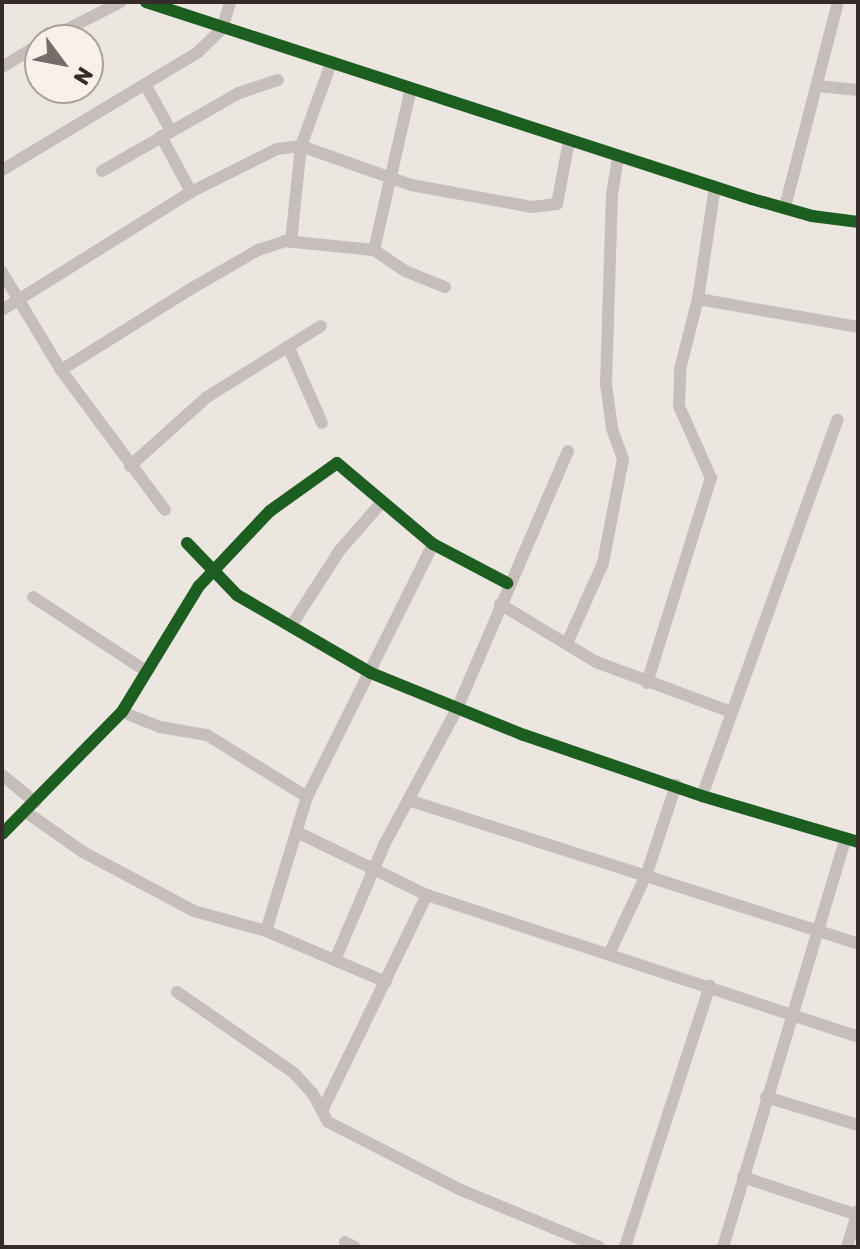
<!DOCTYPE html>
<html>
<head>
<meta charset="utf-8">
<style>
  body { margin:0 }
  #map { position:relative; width:860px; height:1249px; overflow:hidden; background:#ece6e1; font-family:Rubik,sans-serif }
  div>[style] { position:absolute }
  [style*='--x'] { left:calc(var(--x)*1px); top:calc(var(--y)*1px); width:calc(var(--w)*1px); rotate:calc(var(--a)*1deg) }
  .minor>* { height:12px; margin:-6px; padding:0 6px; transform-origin:6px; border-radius:6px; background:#c5beba }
  .cycleway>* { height:12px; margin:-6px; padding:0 6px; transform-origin:6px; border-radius:6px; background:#1b5e20 }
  span { translate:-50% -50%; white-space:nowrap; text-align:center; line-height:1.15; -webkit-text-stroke:6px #f9f0e8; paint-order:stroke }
  .frame { position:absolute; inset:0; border:4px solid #362b28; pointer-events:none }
  .north { position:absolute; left:24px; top:24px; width:80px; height:80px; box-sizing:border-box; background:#f9f0e8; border:2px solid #aba19b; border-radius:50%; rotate:122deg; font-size:22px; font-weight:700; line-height:32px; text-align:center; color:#362b28 }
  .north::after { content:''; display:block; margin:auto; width:28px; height:36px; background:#766c69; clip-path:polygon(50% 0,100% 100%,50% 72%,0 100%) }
</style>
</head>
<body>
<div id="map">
  <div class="minor">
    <div style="--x:146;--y:2;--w:637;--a:18.01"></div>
    <div style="--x:752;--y:199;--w:62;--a:15.8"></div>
    <div style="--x:812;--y:216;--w:46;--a:7.4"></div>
    <div style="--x:46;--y:40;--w:84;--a:-26.9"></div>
    <div style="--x:2;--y:67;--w:44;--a:-31.2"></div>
    <div style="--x:145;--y:84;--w:54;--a:61"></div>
    <div style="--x:818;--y:86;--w:40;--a:5.7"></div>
    <div style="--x:161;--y:136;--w:64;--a:61.8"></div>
    <div style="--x:2;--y:170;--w:229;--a:-31"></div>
    <div style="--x:198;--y:52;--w:33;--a:-44"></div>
    <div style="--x:222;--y:29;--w:28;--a:-73"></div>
    <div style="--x:102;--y:171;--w:158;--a:-29.7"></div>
    <div style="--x:239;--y:93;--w:41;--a:-18.4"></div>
    <div style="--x:785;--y:207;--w:212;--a:-75.5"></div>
    <div style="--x:291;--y:242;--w:97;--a:-84.1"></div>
    <div style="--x:301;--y:146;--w:90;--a:-70"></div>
    <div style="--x:374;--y:250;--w:166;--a:-77.1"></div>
    <div style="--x:2;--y:272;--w:114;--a:59"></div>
    <div style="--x:61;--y:370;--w:174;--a:53.4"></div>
    <div style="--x:698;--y:299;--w:162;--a:9.9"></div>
    <div style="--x:2;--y:310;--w:223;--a:-32"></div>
    <div style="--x:191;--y:192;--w:96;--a:-26.6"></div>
    <div style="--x:277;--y:149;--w:24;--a:-7"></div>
    <div style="--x:301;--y:146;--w:117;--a:19.5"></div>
    <div style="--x:411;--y:185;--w:123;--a:10.3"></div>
    <div style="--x:532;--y:207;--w:25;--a:-7"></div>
    <div style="--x:557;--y:204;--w:64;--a:-79.2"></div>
    <div style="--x:288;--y:346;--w:84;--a:66.2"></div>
    <div style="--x:61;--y:370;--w:151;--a:-32"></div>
    <div style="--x:189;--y:290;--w:80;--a:-30.1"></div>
    <div style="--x:258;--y:250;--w:28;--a:-18"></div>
    <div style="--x:285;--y:241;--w:89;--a:5.8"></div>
    <div style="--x:374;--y:250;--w:37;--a:34"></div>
    <div style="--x:405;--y:271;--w:43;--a:21.8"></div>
    <div style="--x:130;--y:466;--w:103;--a:-41.9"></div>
    <div style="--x:207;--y:397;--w:134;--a:-31.9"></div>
    <div style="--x:187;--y:543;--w:72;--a:46.1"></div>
    <div style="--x:237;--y:595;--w:155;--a:30.2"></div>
    <div style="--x:371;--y:673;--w:165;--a:22.1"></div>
    <div style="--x:524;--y:735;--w:188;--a:18.9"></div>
    <div style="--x:702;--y:796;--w:163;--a:16.4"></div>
    <div style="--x:33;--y:597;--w:135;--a:33.2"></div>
    <div style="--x:500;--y:604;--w:112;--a:31.1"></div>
    <div style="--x:596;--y:662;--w:144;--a:20.3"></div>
    <div style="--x:291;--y:626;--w:90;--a:-57.2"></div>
    <div style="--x:340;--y:550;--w:64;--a:-48.8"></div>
    <div style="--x:568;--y:641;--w:85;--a:-65.8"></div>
    <div style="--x:603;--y:563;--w:106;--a:-79.1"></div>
    <div style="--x:623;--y:459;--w:33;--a:-110"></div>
    <div style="--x:612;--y:428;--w:44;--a:-97.8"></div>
    <div style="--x:606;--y:384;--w:189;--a:-88.2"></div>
    <div style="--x:612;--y:195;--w:39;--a:-81"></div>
    <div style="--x:647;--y:683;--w:215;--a:-72.7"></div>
    <div style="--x:711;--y:478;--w:79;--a:-114"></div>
    <div style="--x:679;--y:406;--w:37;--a:-88"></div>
    <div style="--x:680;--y:369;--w:72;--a:-75.6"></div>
    <div style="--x:698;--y:299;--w:113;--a:-81.4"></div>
    <div style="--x:122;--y:712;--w:41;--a:21.5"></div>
    <div style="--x:160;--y:727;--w:48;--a:9.7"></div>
    <div style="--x:207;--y:735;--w:118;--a:31.8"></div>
    <div style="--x:2;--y:775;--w:43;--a:39.3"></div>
    <div style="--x:702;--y:796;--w:400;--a:-70.2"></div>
    <div style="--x:408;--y:800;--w:472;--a:17.7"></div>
    <div style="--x:26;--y:812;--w:70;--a:35.1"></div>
    <div style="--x:83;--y:852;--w:126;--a:28"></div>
    <div style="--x:194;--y:911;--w:75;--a:15.5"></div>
    <div style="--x:266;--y:931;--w:130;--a:23"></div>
    <div style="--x:297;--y:832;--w:144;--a:25.9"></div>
    <div style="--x:427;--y:895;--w:454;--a:18.2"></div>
    <div style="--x:2;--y:834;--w:171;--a:-45.5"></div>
    <div style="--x:122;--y:712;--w:148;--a:-58.6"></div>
    <div style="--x:199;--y:586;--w:103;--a:-46.6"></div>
    <div style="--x:270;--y:511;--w:82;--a:-35.6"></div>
    <div style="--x:337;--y:463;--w:126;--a:40.2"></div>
    <div style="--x:433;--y:544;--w:84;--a:27.8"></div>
    <div style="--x:266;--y:931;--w:140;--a:-73"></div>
    <div style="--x:307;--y:797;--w:283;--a:-63.5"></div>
    <div style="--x:610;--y:952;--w:87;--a:-64.9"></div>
    <div style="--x:647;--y:873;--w:93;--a:-71.8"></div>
    <div style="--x:335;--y:960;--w:125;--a:-66.9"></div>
    <div style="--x:384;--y:845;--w:152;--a:-61.8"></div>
    <div style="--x:456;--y:711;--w:283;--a:-66.7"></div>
    <div style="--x:177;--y:992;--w:142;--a:34.7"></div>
    <div style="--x:294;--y:1073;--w:28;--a:48"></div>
    <div style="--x:313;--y:1094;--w:32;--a:62"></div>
    <div style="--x:328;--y:1122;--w:149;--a:27.1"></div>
    <div style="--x:461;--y:1190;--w:149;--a:22.4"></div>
    <div style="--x:766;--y:1097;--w:96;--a:16.9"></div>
    <div style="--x:322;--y:1111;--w:240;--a:-64.1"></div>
    <div style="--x:743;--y:1177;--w:120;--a:18.4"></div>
    <div style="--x:345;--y:1242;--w:11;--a:27"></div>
    <div style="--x:625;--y:1247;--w:275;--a:-72"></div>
    <div style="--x:723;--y:1247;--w:427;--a:-73.3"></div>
    <div style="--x:847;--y:1247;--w:38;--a:-73"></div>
  </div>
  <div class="cycleway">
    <div style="--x:146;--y:2;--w:637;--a:18.01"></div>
    <div style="--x:752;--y:199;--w:62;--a:15.8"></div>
    <div style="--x:812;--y:216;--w:46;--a:7.4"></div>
    <div style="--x:187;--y:543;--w:72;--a:46.1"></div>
    <div style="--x:237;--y:595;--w:155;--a:30.2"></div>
    <div style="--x:371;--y:673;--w:165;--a:22.1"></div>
    <div style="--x:524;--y:735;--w:188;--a:18.9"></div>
    <div style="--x:702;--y:796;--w:163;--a:16.4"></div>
    <div style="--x:2;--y:834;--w:171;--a:-45.5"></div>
    <div style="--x:122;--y:712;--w:148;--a:-58.6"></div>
    <div style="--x:199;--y:586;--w:103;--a:-46.6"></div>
    <div style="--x:270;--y:511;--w:82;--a:-35.6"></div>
    <div style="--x:337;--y:463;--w:126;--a:40.2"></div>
    <div style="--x:433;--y:544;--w:84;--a:27.8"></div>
  </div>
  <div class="frame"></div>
  <div class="north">N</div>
</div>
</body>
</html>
